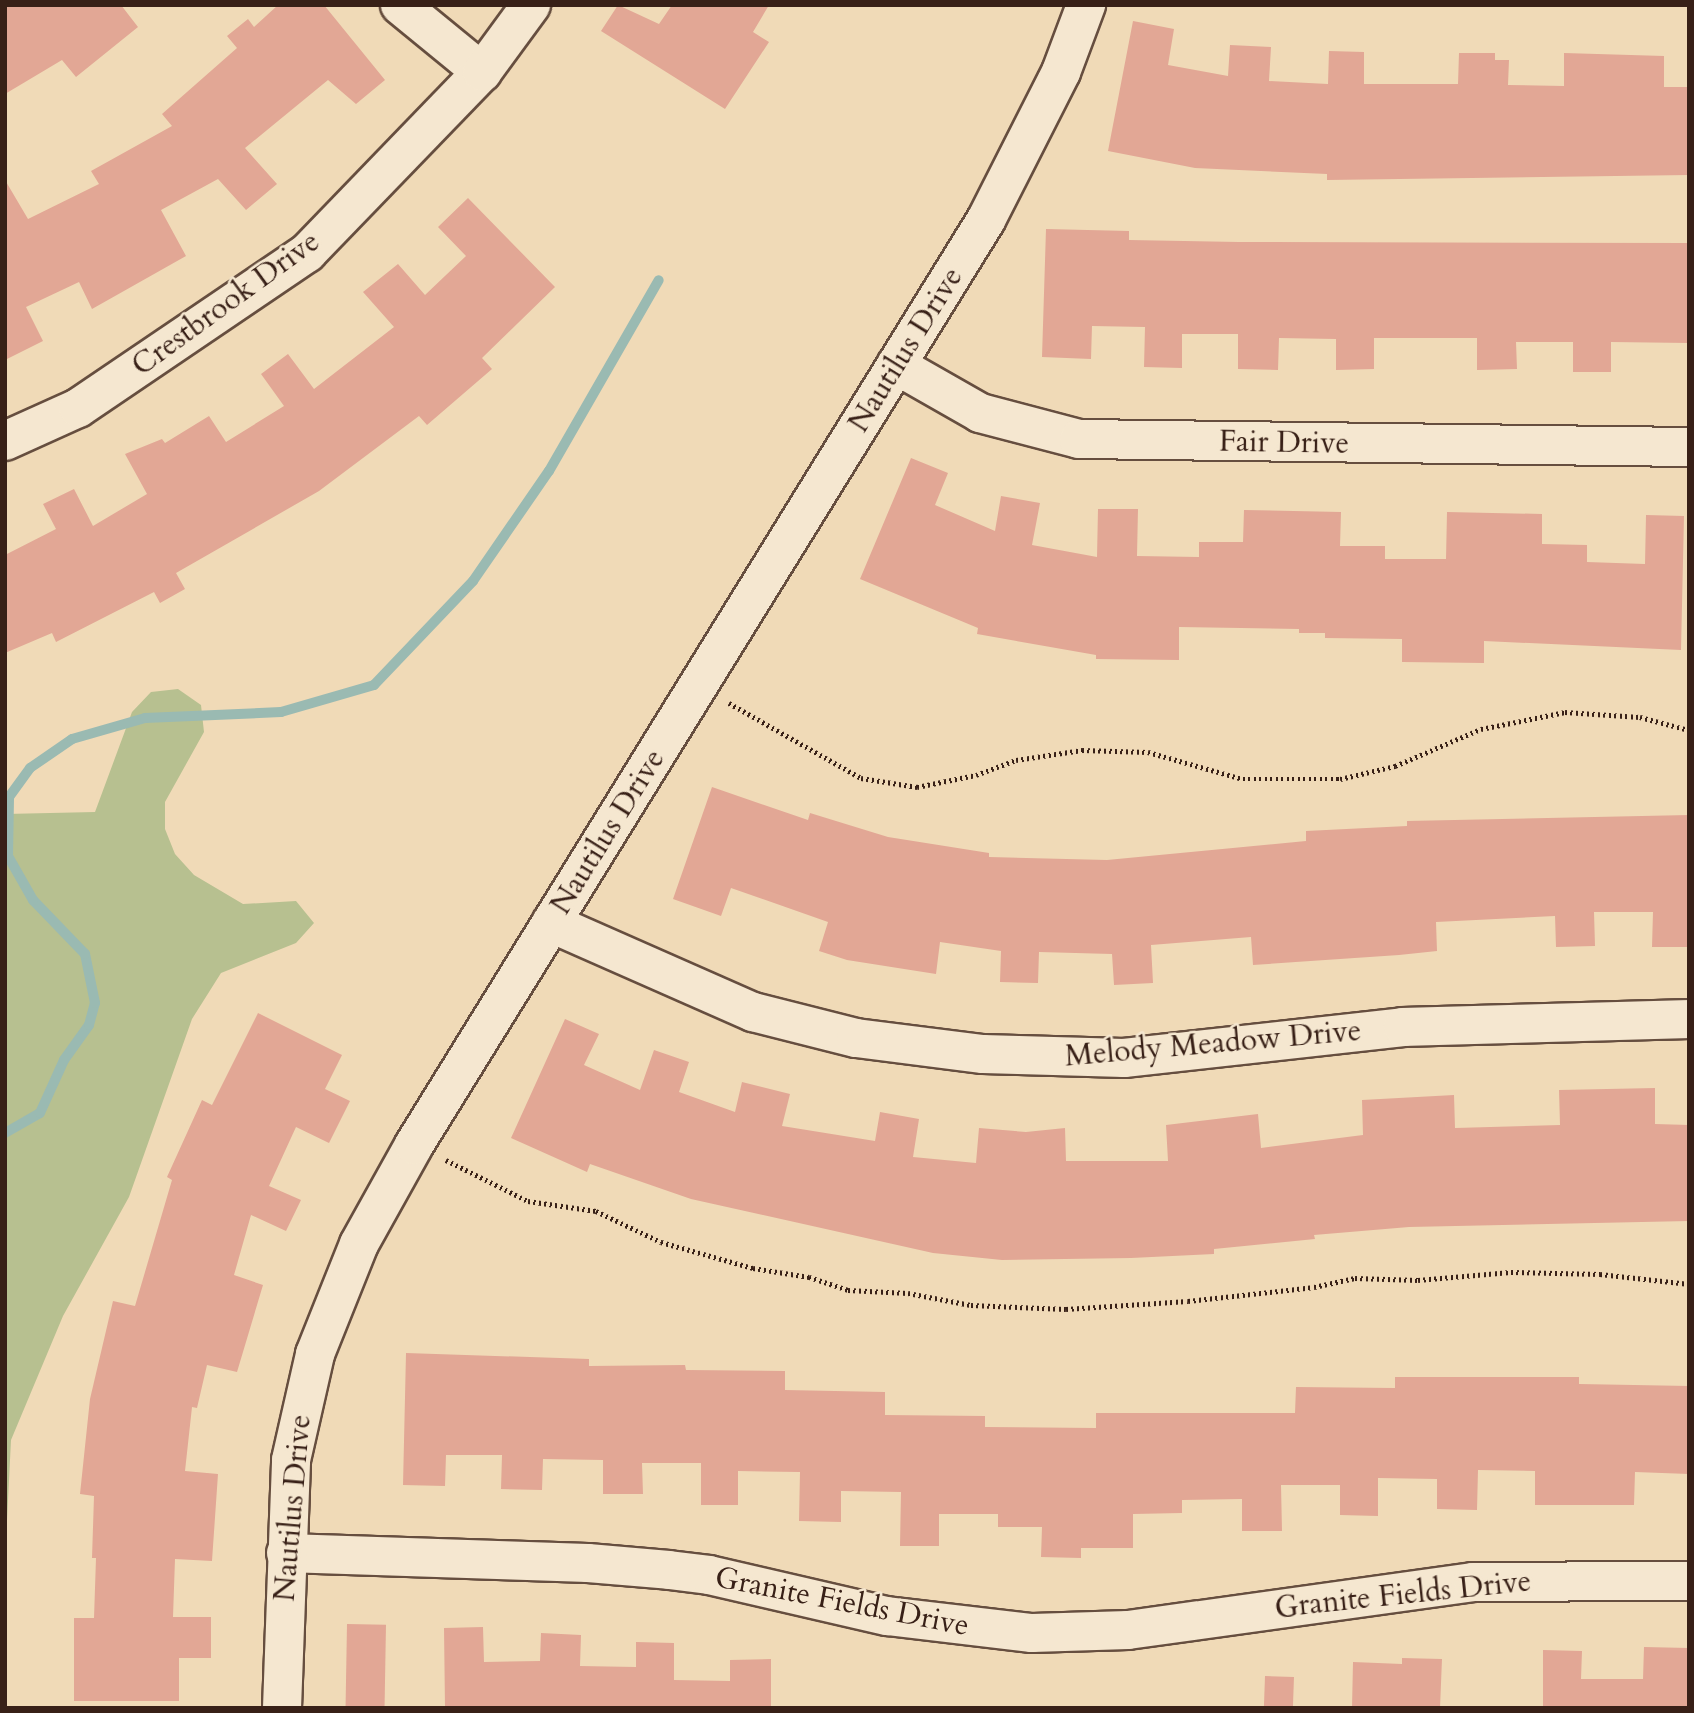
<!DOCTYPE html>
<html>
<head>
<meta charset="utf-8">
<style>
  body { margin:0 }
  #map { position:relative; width:1694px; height:1713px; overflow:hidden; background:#f0dab7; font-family:Cardo,serif }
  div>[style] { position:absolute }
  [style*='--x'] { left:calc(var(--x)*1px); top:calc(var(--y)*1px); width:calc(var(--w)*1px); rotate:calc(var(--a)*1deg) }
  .green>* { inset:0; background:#b7c090 }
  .stream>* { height:10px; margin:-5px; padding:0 5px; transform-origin:5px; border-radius:5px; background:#9abab2 }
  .building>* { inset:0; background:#e2a795; transform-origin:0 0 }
  .path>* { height:4.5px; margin-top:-2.25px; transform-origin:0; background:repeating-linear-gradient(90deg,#382017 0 2px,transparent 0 5.5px) }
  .roads { filter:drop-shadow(2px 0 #664e3f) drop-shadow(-2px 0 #664e3f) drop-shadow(0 2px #664e3f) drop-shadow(0 -2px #664e3f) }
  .street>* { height:38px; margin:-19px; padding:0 19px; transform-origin:19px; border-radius:19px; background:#f5e7d0 }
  span { translate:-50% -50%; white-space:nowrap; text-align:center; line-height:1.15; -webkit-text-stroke:5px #f5e7d0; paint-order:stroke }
  .street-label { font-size:30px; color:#382017 }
  .frame { position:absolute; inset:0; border:7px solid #382017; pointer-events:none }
</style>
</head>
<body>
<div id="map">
  <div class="green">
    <div style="clip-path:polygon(178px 689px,201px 705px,204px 732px,165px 802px,165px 829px,175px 854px,194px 875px,243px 904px,296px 901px,314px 923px,296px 943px,221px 973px,192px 1019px,129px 1197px,63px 1316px,11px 1440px,5px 1561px,5px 814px,95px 812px,132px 712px,151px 692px)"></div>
  </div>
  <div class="stream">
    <div style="--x:5;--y:1133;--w:40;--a:-29.7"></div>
    <div style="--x:40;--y:1113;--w:58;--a:-65.6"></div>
    <div style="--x:64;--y:1060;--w:43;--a:-54.5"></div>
    <div style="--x:89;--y:1025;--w:23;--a:-75"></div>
    <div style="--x:95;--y:1003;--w:50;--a:-101.5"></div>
    <div style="--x:85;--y:954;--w:75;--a:-133.9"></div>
    <div style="--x:33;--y:900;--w:51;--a:-119.6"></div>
    <div style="--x:8;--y:856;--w:59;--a:-89"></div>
    <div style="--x:9;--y:797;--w:36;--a:-54"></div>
    <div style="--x:30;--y:768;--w:51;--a:-34.6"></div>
    <div style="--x:72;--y:739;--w:76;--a:-16"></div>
    <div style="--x:145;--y:718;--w:136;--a:-2.5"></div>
    <div style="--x:281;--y:712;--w:97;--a:-16.2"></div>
    <div style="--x:374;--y:685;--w:144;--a:-46.4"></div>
    <div style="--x:473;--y:581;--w:134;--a:-55.4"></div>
    <div style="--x:549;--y:471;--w:220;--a:-60.1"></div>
  </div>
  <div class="building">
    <div style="clip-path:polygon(5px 5px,121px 5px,138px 27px,76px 77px,62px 60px,5px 94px)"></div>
    <div style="clip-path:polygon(278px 5px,324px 5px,385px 80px,356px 104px,328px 80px,245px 148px,277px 184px,246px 210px,218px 179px,161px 210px,186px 256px,92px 309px,79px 282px,26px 307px,43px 341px,5px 360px,5px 180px,28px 219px,99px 184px,91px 171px,172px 126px,162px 114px,237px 48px,227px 36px,248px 19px,254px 27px)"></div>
    <div style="clip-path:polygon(618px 5px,659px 24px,672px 5px,769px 5px,753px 32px,769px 42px,725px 109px,601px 31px)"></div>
    <div style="clip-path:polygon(1133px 21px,1174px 29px,1168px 65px,1228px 76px,1230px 45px,1271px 47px,1269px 81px,1328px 84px,1329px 51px,1364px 52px,1364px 84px,1458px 84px,1459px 53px,1495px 53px,1495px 60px,1509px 60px,1508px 85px,1564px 86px,1564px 53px,1664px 56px,1664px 87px,1689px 87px,1689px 175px,1327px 180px,1327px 174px,1195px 168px,1108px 151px)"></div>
    <div style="clip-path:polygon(468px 198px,555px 287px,482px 358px,492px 369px,427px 425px,419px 416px,319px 491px,176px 573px,185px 589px,160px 603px,154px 592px,56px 642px,52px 633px,5px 653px,5px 555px,56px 529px,43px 504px,74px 489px,93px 526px,147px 494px,125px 454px,162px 439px,165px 443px,209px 416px,226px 442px,284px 406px,261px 374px,288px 354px,314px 389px,394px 327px,363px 292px,398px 264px,425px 295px,466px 256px,438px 227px)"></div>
    <div style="clip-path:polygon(1046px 229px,1129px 231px,1129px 240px,1239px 242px,1689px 243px,1689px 343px,1611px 342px,1611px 372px,1573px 372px,1573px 342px,1516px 342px,1517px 369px,1477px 370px,1477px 338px,1374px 338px,1374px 369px,1336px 370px,1336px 339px,1279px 338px,1278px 370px,1238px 369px,1238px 334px,1182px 334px,1182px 368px,1144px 367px,1145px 327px,1092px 326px,1091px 359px,1042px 357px)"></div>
    <div style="clip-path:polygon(911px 458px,948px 473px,935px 505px,995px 531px,1001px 496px,1040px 503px,1032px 545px,1097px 557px,1098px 509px,1138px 509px,1137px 556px,1199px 557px,1199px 542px,1243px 542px,1244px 510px,1341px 512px,1340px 546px,1385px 546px,1385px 559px,1446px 559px,1447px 512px,1542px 514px,1542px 544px,1587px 545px,1587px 562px,1645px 564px,1646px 515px,1684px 516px,1681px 650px,1484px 641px,1484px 663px,1402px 662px,1402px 639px,1325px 638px,1325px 633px,1299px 633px,1299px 629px,1179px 627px,1179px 660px,1096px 659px,1096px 655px,977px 634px,978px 628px,860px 579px)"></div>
    <div style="clip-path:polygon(712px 787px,808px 820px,810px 813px,888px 837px,989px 853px,989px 857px,1107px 860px,1306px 841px,1306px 831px,1407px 826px,1407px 821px,1689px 815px,1689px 947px,1652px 947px,1653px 912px,1594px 912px,1595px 946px,1556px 947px,1555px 916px,1436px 922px,1437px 951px,1399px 955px,1253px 965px,1251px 937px,1151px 945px,1153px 983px,1114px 985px,1112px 954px,1039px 952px,1038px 983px,1000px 982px,1001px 951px,940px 942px,936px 974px,847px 960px,819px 951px,828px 922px,731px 888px,721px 916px,673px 899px)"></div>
    <div style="clip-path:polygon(258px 1013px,342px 1055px,325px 1089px,350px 1101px,329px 1143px,296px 1127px,269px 1186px,301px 1200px,286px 1231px,251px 1215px,234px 1275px,263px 1285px,237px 1372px,207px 1365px,197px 1408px,192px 1407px,185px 1471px,218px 1474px,212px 1561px,175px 1559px,173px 1617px,211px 1617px,211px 1658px,179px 1658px,179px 1701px,74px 1701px,74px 1618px,94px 1618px,96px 1558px,92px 1558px,94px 1496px,80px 1494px,90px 1399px,113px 1301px,135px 1306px,172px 1180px,167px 1177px,202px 1100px,212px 1105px)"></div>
    <div style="clip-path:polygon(565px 1019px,599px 1034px,584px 1065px,640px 1090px,654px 1050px,689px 1062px,679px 1092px,735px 1112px,742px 1082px,790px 1094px,782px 1126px,875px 1141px,880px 1112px,919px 1119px,913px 1157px,976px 1163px,979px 1128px,1026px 1132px,1065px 1128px,1066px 1161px,1168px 1161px,1166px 1125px,1258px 1114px,1261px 1148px,1363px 1135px,1362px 1100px,1454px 1095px,1455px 1128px,1560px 1125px,1559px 1090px,1655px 1088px,1655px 1124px,1689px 1125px,1689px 1221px,1409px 1227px,1314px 1235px,1315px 1239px,1214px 1249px,1214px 1254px,1131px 1258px,1002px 1260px,933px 1253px,691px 1199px,590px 1164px,587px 1172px,511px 1138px)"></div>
    <div style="clip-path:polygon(406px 1353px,589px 1359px,589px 1366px,685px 1365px,686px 1370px,785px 1371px,785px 1390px,885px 1392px,885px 1415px,985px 1416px,985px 1427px,1096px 1428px,1096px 1413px,1295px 1413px,1296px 1387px,1395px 1388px,1395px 1377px,1579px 1377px,1579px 1384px,1689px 1386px,1689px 1474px,1635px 1472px,1634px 1505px,1535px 1505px,1535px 1471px,1478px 1470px,1477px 1510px,1437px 1509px,1437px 1479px,1378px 1478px,1378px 1516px,1340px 1515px,1340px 1485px,1281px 1485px,1282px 1531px,1242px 1531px,1242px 1499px,1182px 1500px,1182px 1513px,1133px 1514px,1133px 1548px,1081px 1548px,1081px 1558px,1041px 1557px,1042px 1527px,998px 1527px,998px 1514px,939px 1514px,939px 1546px,900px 1546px,901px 1492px,841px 1491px,841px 1522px,799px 1521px,800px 1472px,738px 1471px,738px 1505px,701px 1505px,701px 1463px,642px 1463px,643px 1494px,603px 1494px,603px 1460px,543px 1459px,542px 1490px,501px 1489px,502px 1455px,446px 1455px,445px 1486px,403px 1485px)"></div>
    <div style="left:347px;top:1624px;width:39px;height:84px;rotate:1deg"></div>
    <div style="clip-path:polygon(483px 1627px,484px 1662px,540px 1661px,541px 1633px,581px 1635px,580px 1666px,636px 1667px,636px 1642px,674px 1643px,674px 1680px,730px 1681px,730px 1660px,771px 1659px,771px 1708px,445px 1708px,444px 1628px)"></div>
    <div style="clip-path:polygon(1644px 1647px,1689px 1648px,1689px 1708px,1543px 1708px,1543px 1650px,1582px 1651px,1581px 1679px,1643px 1679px)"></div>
    <div style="clip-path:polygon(1402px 1658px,1442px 1659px,1440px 1708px,1352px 1708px,1353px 1662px,1402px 1664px)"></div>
    <div style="left:1265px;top:1676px;width:29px;height:32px;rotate:2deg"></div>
  </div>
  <div class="path">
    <div style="--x:729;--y:703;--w:152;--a:29.6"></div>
    <div style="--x:861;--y:778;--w:57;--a:9.1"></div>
    <div style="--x:917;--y:787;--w:60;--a:-11.5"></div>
    <div style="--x:976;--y:775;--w:43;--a:-20.6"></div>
    <div style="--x:1016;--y:760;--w:67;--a:-8.6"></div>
    <div style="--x:1082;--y:750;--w:66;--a:1.7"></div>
    <div style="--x:1148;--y:752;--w:99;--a:15.9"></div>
    <div style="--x:1243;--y:779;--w:97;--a:0"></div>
    <div style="--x:1340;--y:779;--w:57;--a:-13.3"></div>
    <div style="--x:1395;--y:766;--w:94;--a:-23.3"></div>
    <div style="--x:1481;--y:729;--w:86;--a:-11.4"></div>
    <div style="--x:1565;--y:712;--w:75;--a:3.8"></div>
    <div style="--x:1640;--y:717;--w:51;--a:14.9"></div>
    <div style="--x:446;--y:1160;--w:92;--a:26.6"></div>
    <div style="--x:528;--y:1201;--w:69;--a:8.4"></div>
    <div style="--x:596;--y:1211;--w:72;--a:25.5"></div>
    <div style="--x:661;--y:1242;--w:96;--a:15.8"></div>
    <div style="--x:753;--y:1268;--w:57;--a:9.1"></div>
    <div style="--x:809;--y:1277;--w:41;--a:18.4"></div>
    <div style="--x:848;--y:1290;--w:60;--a:2.9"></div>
    <div style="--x:908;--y:1293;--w:64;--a:10.8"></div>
    <div style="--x:971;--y:1305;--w:95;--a:2.4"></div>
    <div style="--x:1066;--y:1309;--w:122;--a:-3.8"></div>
    <div style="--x:1188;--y:1301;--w:127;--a:-6.3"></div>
    <div style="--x:1314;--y:1287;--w:42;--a:-12.4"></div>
    <div style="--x:1355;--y:1278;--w:63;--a:1.8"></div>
    <div style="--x:1418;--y:1280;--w:93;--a:-4.9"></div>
    <div style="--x:1511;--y:1272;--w:89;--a:1.3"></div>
    <div style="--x:1600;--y:1274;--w:90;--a:6.4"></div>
  </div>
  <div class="roads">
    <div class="street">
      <div style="--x:400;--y:5;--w:106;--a:39.3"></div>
      <div style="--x:896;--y:365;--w:97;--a:29.7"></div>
      <div style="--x:980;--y:413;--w:102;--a:14.7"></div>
      <div style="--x:1079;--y:439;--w:610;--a:0.75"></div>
      <div style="--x:5;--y:441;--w:80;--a:-24.3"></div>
      <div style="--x:78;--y:408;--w:277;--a:-34.1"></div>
      <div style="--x:307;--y:253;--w:252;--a:-46"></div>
      <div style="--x:482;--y:72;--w:83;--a:-53.8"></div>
      <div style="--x:551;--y:923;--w:221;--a:23.8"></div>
      <div style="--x:753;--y:1012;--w:106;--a:14.2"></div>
      <div style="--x:856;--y:1038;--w:128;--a:7.2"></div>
      <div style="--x:983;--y:1054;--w:141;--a:1.6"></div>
      <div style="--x:1124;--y:1058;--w:281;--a:-6.3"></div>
      <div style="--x:1403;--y:1027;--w:286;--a:-1.6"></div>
      <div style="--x:286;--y:1553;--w:302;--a:1.9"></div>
      <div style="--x:588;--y:1563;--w:81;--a:4.9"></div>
      <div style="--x:669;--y:1570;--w:40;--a:7.1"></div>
      <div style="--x:709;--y:1575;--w:183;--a:13"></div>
      <div style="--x:887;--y:1616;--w:146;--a:6.7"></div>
      <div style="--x:1032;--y:1633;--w:96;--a:-1.8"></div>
      <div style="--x:1128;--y:1630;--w:348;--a:-7.9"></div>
      <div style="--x:1473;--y:1582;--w:216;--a:-0.3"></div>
      <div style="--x:282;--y:1708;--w:248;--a:-87.9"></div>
      <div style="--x:291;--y:1460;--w:109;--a:-77.2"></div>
      <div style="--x:315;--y:1354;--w:118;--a:-68.2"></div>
      <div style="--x:359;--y:1244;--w:113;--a:-60.9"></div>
      <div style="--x:414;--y:1145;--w:1088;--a:-58.27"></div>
      <div style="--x:986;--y:220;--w:166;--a:-63.1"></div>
      <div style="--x:1061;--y:72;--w:72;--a:-69.5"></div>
    </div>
  </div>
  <div class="street-label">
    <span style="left:226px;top:304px;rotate:-36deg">Crestbrook Drive</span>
    <span style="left:906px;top:350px;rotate:-58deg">Nautilus Drive</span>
    <span style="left:1284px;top:443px;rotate:1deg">Fair Drive</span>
    <span style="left:608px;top:832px;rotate:-58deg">Nautilus Drive</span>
    <span style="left:1213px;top:1044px;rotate:-5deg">Melody Meadow Drive</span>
    <span style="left:293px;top:1508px;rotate:-85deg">Nautilus Drive</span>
    <span style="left:1403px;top:1595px;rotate:-6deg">Granite Fields Drive</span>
    <span style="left:842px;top:1602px;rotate:11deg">Granite Fields Drive</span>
  </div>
  <div class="frame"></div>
</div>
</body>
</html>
